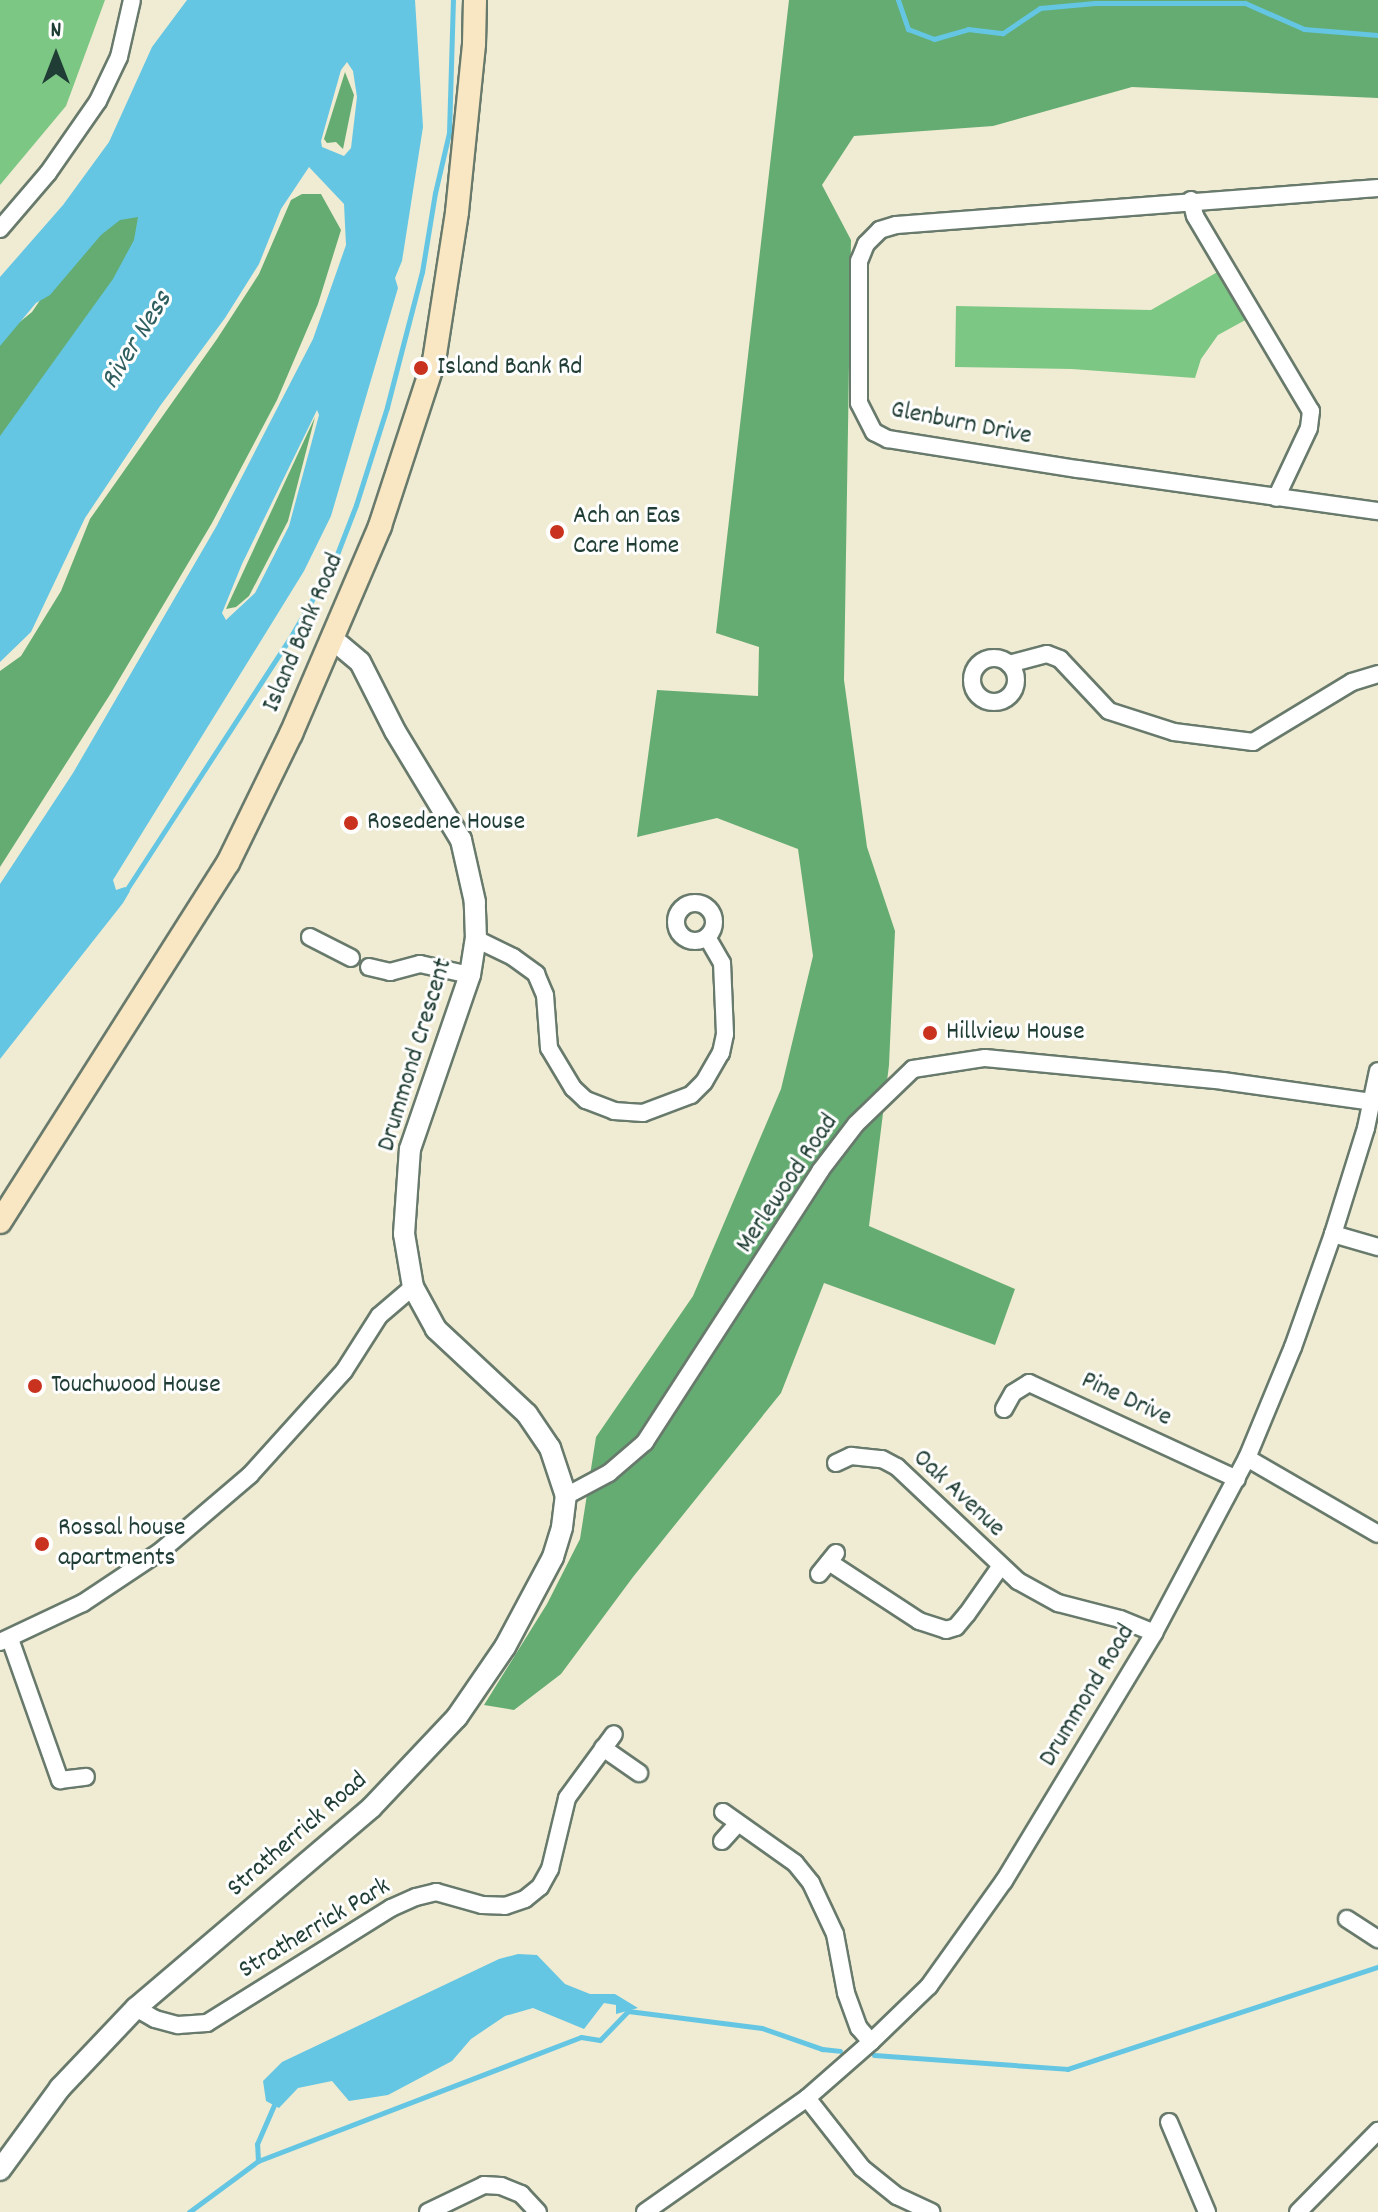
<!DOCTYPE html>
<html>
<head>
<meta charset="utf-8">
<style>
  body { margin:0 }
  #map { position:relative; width:1378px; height:2212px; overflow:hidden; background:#f0ebd3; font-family:Dekko,sans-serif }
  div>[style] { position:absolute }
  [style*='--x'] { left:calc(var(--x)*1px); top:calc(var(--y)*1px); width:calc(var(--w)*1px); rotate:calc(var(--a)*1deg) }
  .green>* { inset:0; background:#7cc784 }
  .forest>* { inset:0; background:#65ac72 }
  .water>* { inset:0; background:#64c6e2 }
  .stream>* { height:5px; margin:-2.5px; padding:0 2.5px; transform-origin:2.5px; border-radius:2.5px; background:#64c6e2 }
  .roads { filter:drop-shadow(2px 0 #687a6c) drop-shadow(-2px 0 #687a6c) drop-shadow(0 2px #687a6c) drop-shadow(0 -2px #687a6c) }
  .minor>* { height:16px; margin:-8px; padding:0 8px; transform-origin:8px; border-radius:8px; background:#fff }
  .minor>.ring { margin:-8px; padding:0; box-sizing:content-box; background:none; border:16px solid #fff; border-radius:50% }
  .tertiary>* { height:20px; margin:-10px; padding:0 10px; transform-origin:10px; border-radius:10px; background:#fff }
  .secondary>* { height:22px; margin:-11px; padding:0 11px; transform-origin:11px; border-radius:11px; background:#f9e7c3 }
  .dots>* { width:22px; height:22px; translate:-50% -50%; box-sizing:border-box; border:4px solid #fff; border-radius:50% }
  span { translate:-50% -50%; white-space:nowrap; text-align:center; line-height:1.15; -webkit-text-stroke:6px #fff; paint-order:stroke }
  .poi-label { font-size:26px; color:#1f3d34 }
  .left { translate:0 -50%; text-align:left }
  .street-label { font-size:26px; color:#1f3d34 }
  .water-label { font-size:28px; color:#305f60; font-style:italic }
  .north { position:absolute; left:16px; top:16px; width:80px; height:80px; -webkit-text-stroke:6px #fff; paint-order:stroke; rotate:0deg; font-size:22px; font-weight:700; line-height:32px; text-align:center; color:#1f3d34 }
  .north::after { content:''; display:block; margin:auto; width:28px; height:36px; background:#1f3d34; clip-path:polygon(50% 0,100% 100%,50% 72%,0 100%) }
</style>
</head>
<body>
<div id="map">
  <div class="green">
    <div style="clip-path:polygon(0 0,105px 0,66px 106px,0 185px)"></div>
    <div style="clip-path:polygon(1221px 270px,1249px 318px,1218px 335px,1201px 359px,1195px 378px,1072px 369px,955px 367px,956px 306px,1151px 310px)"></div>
  </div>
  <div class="forest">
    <div style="clip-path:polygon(789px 0,1378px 0,1378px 98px,1132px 87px,993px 126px,854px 136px,822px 185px,851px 240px,844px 680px,867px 847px,895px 931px,889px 1065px,869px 1226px,1015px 1289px,995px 1345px,824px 1283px,781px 1393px,633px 1577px,561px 1674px,514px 1710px,484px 1705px,547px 1604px,580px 1539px,596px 1437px,693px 1296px,781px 1089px,813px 956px,798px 849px,717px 818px,637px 837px,657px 690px,758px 696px,759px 647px,716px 633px)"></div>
    <div style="clip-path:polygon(345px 72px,354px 95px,343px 149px,336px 142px,327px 143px,324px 139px)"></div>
    <div style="clip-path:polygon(302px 194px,321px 194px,341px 230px,318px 304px,277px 400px,212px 523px,111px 693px,0 867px,0 671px,21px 656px,61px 591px,90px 519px,217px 339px,259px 274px,291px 200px)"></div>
    <div style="clip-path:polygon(121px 210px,143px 216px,140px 252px,0 460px,0 338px,32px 312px,49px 287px)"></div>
    <div style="clip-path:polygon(315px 417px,288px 521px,249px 596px,236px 607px,226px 609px)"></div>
  </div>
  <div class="water">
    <div style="clip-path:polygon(evenodd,187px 0,415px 0,423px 127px,402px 261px,395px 278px,398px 288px,331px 516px,304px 571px,113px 880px,116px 890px,125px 887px,130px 891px,123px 903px,0 1059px,0 884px,73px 773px,216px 527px,313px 339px,346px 245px,344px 204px,309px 167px,281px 209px,259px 264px,225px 318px,160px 406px,85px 518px,31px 632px,0 662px,0 436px,113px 279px,134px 240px,138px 217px,120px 220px,101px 235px,50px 295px,36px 303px,0 346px,0 277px,63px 205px,109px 142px,152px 47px,187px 0,347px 62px,353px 71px,357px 97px,351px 148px,344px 156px,322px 147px,321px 141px,341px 70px,347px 62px,187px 0,317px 410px,319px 415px,289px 526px,255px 593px,226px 620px,222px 613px,242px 564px,317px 410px)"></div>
    <div style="clip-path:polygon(518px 1954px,537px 1955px,565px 1984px,590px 1994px,615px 1994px,638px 2008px,616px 2014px,616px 2005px,604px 2003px,584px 2029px,533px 2008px,505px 2016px,471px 2039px,452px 2061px,388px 2095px,349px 2101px,332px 2081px,298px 2088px,279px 2108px,266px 2101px,263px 2081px,282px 2062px,499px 1959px)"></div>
  </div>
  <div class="stream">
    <div style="--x:898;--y:0;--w:31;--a:71"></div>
    <div style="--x:908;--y:29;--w:28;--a:21"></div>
    <div style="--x:934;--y:39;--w:35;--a:-16"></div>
    <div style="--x:968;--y:29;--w:35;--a:7"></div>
    <div style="--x:1003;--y:33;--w:45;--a:-34"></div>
    <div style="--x:1040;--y:8;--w:55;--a:-5.2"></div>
    <div style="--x:1095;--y:3;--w:150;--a:0"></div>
    <div style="--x:1245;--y:3;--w:64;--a:23.8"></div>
    <div style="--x:1304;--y:29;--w:74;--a:4.6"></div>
    <div style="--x:125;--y:892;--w:303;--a:-57"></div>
    <div style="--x:290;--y:638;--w:88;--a:-59.9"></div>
    <div style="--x:334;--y:562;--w:61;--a:-68.9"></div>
    <div style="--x:356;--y:505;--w:103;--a:-72.4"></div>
    <div style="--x:387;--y:407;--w:139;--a:-75.5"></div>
    <div style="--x:422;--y:272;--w:80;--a:-80.7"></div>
    <div style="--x:435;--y:193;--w:62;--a:-76.9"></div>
    <div style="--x:449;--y:133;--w:133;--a:-88.3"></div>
    <div style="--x:874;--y:2055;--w:194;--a:4.1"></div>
    <div style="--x:1067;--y:2069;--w:327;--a:-18.2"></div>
    <div style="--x:258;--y:2161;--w:17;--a:-93"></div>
    <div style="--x:257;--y:2144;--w:43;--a:-66.4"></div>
    <div style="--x:189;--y:2212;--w:86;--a:-36.5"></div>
    <div style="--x:258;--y:2161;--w:346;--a:-21"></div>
    <div style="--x:581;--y:2037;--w:19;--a:9"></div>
    <div style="--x:600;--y:2040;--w:40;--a:-46"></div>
    <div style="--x:628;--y:2011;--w:135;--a:7.2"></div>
    <div style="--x:762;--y:2028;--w:64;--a:19.3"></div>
    <div style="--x:822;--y:2049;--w:18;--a:6"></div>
  </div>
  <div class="roads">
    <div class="minor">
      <div style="--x:1378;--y:188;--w:483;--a:175.6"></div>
      <div style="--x:896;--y:225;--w:17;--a:163"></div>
      <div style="--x:880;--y:230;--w:20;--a:135"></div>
      <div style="--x:866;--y:244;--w:18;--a:112"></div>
      <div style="--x:859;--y:261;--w:142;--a:90"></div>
      <div style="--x:859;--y:403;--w:33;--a:63"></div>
      <div style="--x:874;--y:432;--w:16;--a:27"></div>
      <div style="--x:888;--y:439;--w:192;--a:9"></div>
      <div style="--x:1078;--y:469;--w:303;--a:8"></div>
      <div style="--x:1191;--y:200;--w:16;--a:76"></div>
      <div style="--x:1195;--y:216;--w:227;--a:59.3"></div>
      <div style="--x:1311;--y:411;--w:17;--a:97"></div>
      <div style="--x:1309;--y:428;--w:77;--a:115.2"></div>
      <div style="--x:0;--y:229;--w:74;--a:-49.4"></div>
      <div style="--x:48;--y:173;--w:88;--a:-55.2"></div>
      <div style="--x:98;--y:101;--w:49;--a:-64.5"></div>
      <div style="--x:119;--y:57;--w:58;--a:-77.2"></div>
      <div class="ring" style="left:972px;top:658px;width:28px;height:28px"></div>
      <div style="--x:1009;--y:664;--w:39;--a:-15"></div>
      <div style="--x:1047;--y:654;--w:14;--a:21"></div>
      <div style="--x:1060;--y:659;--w:71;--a:46.7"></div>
      <div style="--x:1109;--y:711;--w:68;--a:17.9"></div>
      <div style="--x:1174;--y:732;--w:80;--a:7.2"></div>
      <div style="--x:1253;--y:742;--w:116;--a:-31.2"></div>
      <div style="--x:1352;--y:682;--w:27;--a:-17"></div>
      <div class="ring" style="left:676px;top:903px;width:22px;height:22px"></div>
      <div style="--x:310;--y:937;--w:46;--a:27.1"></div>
      <div style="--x:476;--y:939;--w:41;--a:25.9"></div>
      <div style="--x:513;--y:957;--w:29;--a:36"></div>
      <div style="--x:536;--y:974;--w:23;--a:67"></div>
      <div style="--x:545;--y:995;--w:53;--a:85.7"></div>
      <div style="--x:549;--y:1048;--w:47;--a:59"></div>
      <div style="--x:573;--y:1088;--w:18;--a:43"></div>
      <div style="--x:586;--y:1100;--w:30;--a:21"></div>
      <div style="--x:614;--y:1111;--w:29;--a:4"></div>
      <div style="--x:643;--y:1113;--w:51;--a:-20.6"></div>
      <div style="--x:691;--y:1095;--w:18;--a:-45"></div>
      <div style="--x:704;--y:1082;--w:34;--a:-60"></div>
      <div style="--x:721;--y:1053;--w:19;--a:-78"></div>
      <div style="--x:725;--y:1034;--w:71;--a:-92.4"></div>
      <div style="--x:722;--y:963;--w:30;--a:-120"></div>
      <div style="--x:369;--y:967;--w:22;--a:13"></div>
      <div style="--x:390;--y:972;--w:31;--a:-15"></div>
      <div style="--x:420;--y:964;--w:51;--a:12.4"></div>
      <div style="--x:1333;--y:1234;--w:47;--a:16.1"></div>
      <div style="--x:1004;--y:1409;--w:18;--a:-61"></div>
      <div style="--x:1013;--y:1393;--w:19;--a:-32"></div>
      <div style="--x:1029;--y:1383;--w:229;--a:24.8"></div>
      <div style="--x:1247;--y:1458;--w:151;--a:30.1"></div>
      <div style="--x:836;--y:1463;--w:17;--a:-25"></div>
      <div style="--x:851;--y:1456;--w:31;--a:6"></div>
      <div style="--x:882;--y:1459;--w:17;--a:28"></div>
      <div style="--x:897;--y:1467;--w:166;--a:43.3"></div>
      <div style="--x:1018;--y:1581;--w:46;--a:28.8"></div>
      <div style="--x:1058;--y:1603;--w:64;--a:14.5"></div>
      <div style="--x:1120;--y:1619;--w:37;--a:22"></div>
      <div style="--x:566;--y:1496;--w:49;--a:-28.1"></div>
      <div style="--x:609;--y:1473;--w:48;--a:-40.7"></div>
      <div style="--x:645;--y:1442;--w:323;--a:-57.1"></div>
      <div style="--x:820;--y:1171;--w:59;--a:-52.5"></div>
      <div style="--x:856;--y:1124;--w:79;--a:-44"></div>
      <div style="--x:913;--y:1069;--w:73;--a:-8.7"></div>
      <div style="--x:985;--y:1058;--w:239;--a:5.5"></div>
      <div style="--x:1223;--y:1081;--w:150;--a:8"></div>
      <div style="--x:829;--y:1562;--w:108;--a:33.2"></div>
      <div style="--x:919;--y:1621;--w:28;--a:18"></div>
      <div style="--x:946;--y:1630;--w:10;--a:-17"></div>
      <div style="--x:956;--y:1627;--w:17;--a:-50"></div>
      <div style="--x:967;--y:1614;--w:57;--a:-54.9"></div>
      <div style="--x:819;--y:1574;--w:27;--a:-51"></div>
      <div style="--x:10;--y:1639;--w:150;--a:70.5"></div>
      <div style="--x:60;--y:1780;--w:26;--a:-7"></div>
      <div style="--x:0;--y:1642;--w:92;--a:-25.2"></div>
      <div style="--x:83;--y:1603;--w:94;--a:-33.7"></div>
      <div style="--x:161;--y:1551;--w:117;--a:-40.5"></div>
      <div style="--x:250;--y:1475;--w:140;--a:-47.9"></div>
      <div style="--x:344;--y:1371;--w:65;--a:-57.5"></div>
      <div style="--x:379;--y:1316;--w:45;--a:-40.5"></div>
      <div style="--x:603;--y:1748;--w:44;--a:34.8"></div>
      <div style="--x:723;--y:1812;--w:88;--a:35.3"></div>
      <div style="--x:795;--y:1863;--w:26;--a:51"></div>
      <div style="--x:811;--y:1883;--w:56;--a:64.8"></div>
      <div style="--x:835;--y:1934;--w:60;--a:79.4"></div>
      <div style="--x:846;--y:1993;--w:37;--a:70"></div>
      <div style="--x:859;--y:2028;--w:18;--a:49"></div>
      <div style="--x:722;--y:1841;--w:24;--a:-48"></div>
      <div style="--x:1347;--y:1919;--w:37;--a:33"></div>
      <div style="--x:136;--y:2008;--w:22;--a:30"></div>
      <div style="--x:155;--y:2019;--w:24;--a:15"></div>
      <div style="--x:178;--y:2025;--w:29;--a:-4"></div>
      <div style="--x:207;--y:2023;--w:217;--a:-32"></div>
      <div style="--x:391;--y:1908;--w:27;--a:-24"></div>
      <div style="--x:416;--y:1897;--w:21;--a:-14"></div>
      <div style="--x:436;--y:1892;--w:48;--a:15.8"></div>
      <div style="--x:482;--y:1905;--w:23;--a:2"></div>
      <div style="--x:505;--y:1906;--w:21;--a:-19"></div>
      <div style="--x:525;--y:1899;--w:19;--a:-39"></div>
      <div style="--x:540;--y:1887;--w:21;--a:-61"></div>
      <div style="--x:550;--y:1869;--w:73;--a:-76.5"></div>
      <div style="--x:567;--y:1798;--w:79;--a:-53.7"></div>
      <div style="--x:807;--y:2098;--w:89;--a:51.8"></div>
      <div style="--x:862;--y:2168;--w:45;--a:38.7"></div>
      <div style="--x:897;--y:2196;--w:38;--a:25"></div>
      <div style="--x:1169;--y:2122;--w:98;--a:67.1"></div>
      <div style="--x:428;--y:2212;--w:62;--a:-25.7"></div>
      <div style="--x:484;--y:2185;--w:17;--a:3"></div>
      <div style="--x:501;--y:2186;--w:22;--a:22"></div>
      <div style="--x:521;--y:2194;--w:25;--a:47"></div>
      <div style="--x:645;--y:2212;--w:198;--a:-35.1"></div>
      <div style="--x:807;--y:2098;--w:85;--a:-41.2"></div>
      <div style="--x:871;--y:2042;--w:81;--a:-44"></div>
      <div style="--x:929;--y:1986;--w:129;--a:-54.5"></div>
      <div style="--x:1004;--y:1881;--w:290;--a:-58.8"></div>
      <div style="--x:1154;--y:1633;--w:198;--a:-62"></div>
      <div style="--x:1247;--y:1458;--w:120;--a:-67.5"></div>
      <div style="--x:1293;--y:1347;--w:120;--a:-70.5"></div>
      <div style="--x:1333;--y:1234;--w:111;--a:-72.7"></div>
      <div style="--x:1366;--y:1128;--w:58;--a:-78.1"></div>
      <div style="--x:1298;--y:2212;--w:114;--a:-45.4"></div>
    </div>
    <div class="tertiary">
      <div style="--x:0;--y:2170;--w:102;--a:-53.8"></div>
      <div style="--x:60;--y:2088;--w:110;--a:-46.5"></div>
      <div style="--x:136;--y:2008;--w:309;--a:-40.4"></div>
      <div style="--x:371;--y:1808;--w:125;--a:-46.6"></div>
      <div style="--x:457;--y:1717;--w:85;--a:-55.6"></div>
      <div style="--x:505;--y:1647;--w:102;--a:-61.9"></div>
      <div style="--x:553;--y:1557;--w:31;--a:-73"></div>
      <div style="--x:562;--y:1527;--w:31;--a:-83"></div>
      <div style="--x:566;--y:1496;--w:51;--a:-108.4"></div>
      <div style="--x:550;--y:1448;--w:41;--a:-124.1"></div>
      <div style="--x:527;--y:1414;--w:125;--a:-137"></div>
      <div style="--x:436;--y:1329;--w:48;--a:-118.7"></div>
      <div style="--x:413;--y:1287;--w:54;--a:-99.6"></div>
      <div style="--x:404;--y:1234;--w:85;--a:-86"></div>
      <div style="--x:410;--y:1149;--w:184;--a:-71"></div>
      <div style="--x:470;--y:975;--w:36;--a:-81"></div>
      <div style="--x:476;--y:939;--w:37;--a:-92"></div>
      <div style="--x:475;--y:902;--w:64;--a:-102.7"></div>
      <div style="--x:461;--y:840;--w:127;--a:-121.2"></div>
      <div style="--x:395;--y:731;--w:77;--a:-116.9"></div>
      <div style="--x:360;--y:662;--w:35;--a:-140"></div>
    </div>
    <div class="secondary">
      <div style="--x:0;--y:1222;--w:425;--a:-57.6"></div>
      <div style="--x:228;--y:863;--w:144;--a:-64"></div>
      <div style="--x:291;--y:734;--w:226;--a:-66.8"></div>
      <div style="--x:380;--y:526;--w:174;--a:-71.9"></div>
      <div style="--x:434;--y:361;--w:151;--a:-81.2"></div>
      <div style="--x:457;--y:212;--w:169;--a:-84.2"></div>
      <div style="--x:474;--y:44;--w:44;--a:-88.7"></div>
    </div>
  </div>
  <div class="dots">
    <div style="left:421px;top:368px;background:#c8321e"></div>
    <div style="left:557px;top:532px;background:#c8321e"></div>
    <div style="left:351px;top:823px;background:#c8321e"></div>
    <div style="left:930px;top:1033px;background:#c8321e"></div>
    <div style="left:35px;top:1386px;background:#c8321e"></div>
    <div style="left:42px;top:1544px;background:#c8321e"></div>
  </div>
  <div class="poi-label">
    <span class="left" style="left:437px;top:368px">Island Bank Rd</span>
    <span class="left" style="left:573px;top:532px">Ach an Eas<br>Care Home</span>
    <span class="left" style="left:367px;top:823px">Rosedene House</span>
    <span class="left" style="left:946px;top:1033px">Hillview House</span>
    <span class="left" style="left:51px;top:1386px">Touchwood House</span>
    <span class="left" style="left:58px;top:1544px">Rossal house<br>apartments</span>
  </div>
  <div class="street-label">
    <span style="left:961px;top:424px;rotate:11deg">Glenburn Drive</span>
    <span style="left:304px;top:633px;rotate:-67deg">Island Bank Road</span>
    <span style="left:416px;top:1055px;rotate:-73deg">Drummond Crescent</span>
    <span style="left:788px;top:1184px;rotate:-56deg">Merlewood Road</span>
    <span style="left:1126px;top:1400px;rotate:25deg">Pine Drive</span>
    <span style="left:958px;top:1494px;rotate:43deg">Oak Avenue</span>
    <span style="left:1088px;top:1696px;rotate:-59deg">Drummond Road</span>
    <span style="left:298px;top:1835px;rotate:-41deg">Stratherrick Road</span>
    <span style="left:315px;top:1929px;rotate:-31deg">Stratherrick Park</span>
  </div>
  <div class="water-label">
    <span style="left:138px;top:341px;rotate:-58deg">River Ness</span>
  </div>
  <div class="north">N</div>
</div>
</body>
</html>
